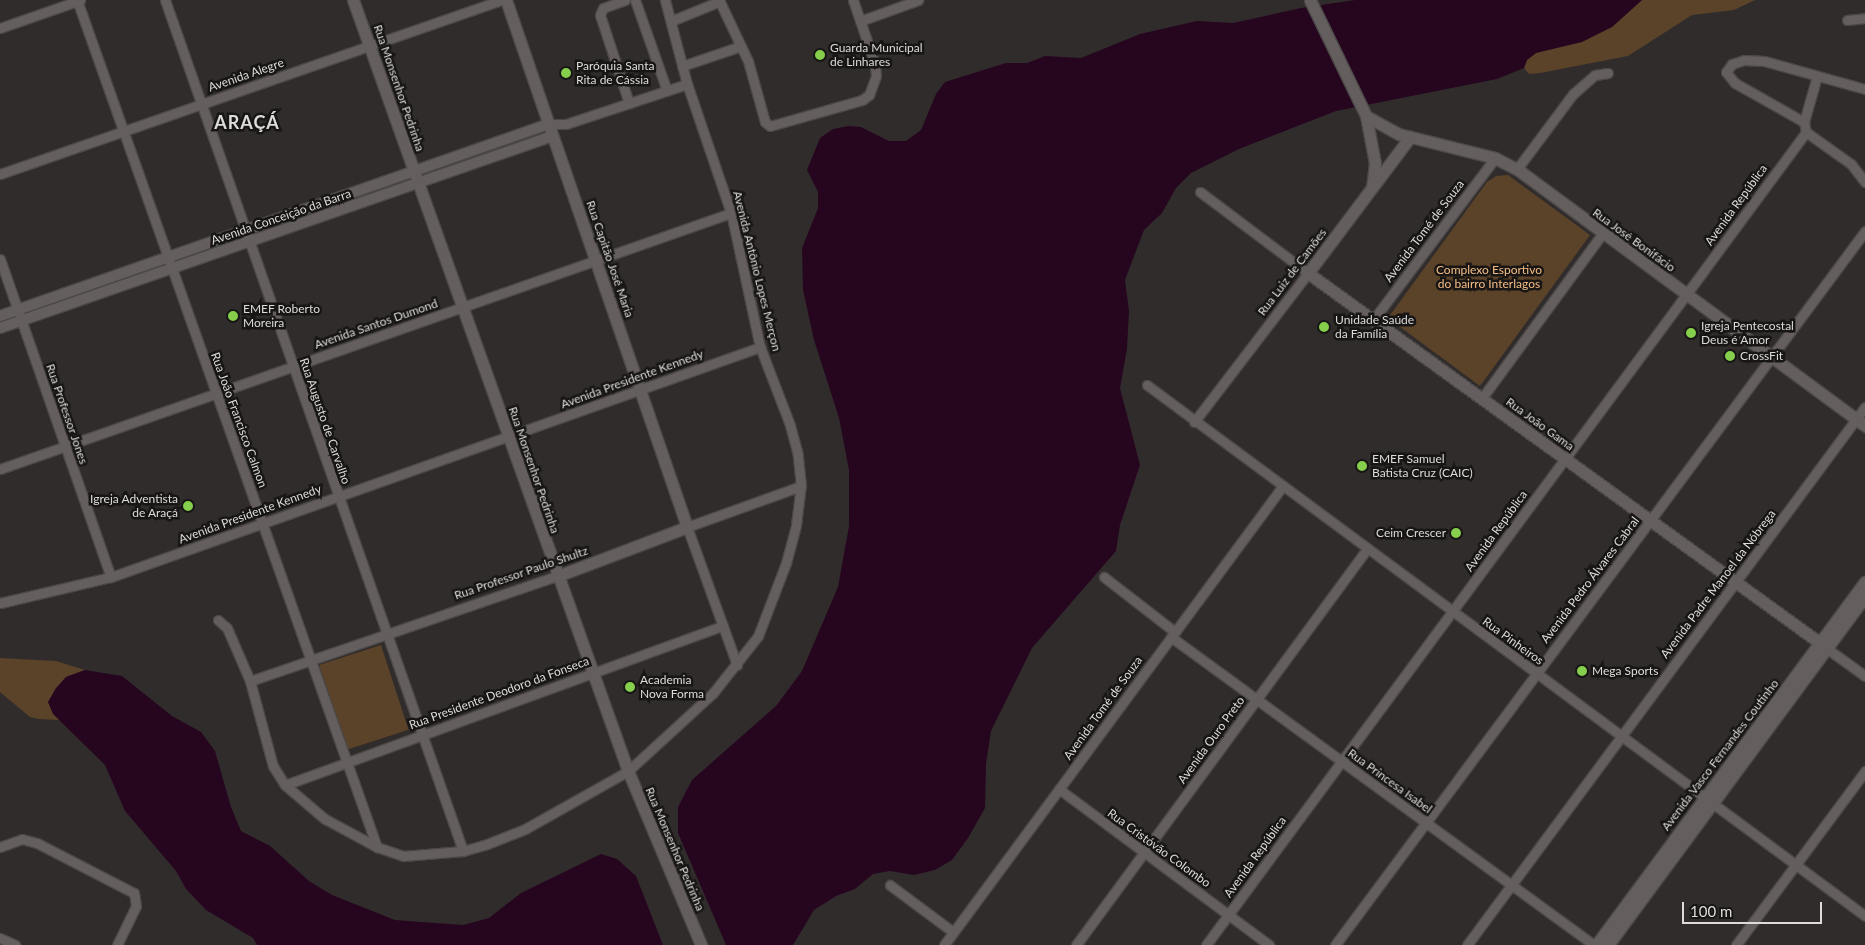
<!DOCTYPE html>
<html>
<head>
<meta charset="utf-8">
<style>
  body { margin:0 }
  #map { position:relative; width:1865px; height:945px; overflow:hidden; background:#312c2c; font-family:Lato,sans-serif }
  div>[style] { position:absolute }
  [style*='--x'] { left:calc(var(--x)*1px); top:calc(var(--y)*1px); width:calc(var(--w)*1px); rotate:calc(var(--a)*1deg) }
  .green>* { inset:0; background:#5b4329; transform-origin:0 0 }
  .water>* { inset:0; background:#26061f }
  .roads { filter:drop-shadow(1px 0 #4c4848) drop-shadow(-1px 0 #4c4848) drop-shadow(0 1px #4c4848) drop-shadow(0 -1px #4c4848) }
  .minor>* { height:9px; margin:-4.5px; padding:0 4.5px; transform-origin:4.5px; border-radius:4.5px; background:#645f5e }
  .tertiary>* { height:10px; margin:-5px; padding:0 5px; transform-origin:5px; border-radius:5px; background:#645f5e }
  .secondary>* { height:11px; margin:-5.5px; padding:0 5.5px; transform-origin:5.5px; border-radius:5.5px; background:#645f5e }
  .dots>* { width:14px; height:14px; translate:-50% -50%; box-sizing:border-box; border:2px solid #181515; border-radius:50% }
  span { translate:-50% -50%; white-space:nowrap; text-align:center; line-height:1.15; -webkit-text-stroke:5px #181515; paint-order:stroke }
  .poi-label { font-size:12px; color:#dedbdb }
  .left { translate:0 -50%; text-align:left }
  .right { translate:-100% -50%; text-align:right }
  .street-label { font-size:12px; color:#dedbdb }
  .park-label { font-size:12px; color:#f3bc84 }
  .district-label { font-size:18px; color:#dedbdb; font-weight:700; letter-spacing:1px }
  .scale { position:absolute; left:1682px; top:902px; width:140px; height:22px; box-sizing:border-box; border:2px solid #dedbdb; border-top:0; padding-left:6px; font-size:15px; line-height:18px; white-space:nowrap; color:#dedbdb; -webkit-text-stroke:4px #181515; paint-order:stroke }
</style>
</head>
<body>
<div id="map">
  <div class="green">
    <div style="clip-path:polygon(1642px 0,1755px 0,1734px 10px,1692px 15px,1628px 56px,1540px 73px,1529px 74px,1524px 68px,1527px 60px,1536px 53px,1612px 27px)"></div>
    <div style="clip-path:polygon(1508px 175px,1590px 235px,1480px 386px,1388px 318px,1487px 182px,1496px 176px)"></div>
    <div style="left:381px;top:645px;width:89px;height:65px;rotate:72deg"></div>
    <div style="clip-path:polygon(0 658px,56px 661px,85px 670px,66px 677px,48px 702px,59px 720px,39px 719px,30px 717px,0 692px)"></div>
  </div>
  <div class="water">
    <div style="clip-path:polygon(1355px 0,1642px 0,1612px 27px,1582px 42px,1536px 53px,1527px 60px,1524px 68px,1497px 79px,1336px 111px,1239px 149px,1191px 173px,1176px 188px,1162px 213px,1144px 230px,1125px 280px,1129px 311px,1127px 349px,1120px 388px,1140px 465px,1120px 525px,1116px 551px,1032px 648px,991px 731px,986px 764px,985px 808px,968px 838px,952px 860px,935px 870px,914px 875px,890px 871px,873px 874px,855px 889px,836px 896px,814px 910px,793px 945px,726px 945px,678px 833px,678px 807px,692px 780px,776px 706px,802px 671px,838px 587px,849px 526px,849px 470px,839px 418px,814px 340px,803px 290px,802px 248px,818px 208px,818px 192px,807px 170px,820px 138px,833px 129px,848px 126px,861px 127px,889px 141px,906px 141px,921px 130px,936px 94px,945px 82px,1006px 63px,1027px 63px,1045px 56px,1081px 58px,1140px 34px,1197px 21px,1233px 23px,1301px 8px)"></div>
    <div style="clip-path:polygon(85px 670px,122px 676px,172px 716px,201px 732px,215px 751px,231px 807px,241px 831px,270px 846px,309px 881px,332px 895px,395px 920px,463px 925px,489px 918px,521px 893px,601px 854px,617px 859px,636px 876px,663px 945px,257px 945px,253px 938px,206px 910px,186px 889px,176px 871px,125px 811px,105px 765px,53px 714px,48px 702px,56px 688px,66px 677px)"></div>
  </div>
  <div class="roads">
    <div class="minor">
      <div style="--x:77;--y:0;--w:899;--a:70.5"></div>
      <div style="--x:165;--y:0;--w:902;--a:70.7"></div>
      <div style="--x:625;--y:0;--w:23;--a:160"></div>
      <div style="--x:603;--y:8;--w:8;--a:113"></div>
      <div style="--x:600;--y:15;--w:93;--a:71.8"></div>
      <div style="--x:635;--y:0;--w:96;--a:70.6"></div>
      <div style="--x:719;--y:0;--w:68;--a:64.6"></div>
      <div style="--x:748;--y:61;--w:63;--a:74.4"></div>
      <div style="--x:765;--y:122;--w:6;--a:39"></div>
      <div style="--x:770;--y:126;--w:96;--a:-15.8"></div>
      <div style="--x:862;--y:100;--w:9;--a:-36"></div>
      <div style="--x:869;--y:95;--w:20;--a:-70"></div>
      <div style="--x:876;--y:76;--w:12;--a:-95"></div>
      <div style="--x:875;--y:64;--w:68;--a:-109"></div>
      <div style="--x:1847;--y:20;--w:18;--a:-6"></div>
      <div style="--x:671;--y:21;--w:53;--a:-22.2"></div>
      <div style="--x:860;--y:21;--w:62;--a:-19.9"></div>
      <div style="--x:0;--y:28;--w:85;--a:-19.3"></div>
      <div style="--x:682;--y:66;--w:62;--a:-18.7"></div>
      <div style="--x:1865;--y:89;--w:105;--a:-164.5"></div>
      <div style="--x:1764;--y:61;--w:20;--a:-177"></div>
      <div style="--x:1744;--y:60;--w:13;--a:162"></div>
      <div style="--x:1732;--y:64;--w:10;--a:127"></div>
      <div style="--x:1726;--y:72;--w:14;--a:51"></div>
      <div style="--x:1735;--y:83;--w:79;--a:29.5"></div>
      <div style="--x:1804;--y:122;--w:10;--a:79"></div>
      <div style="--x:1806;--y:132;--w:55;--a:35.4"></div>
      <div style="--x:1851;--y:164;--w:23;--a:52"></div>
      <div style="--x:1804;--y:122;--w:48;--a:-74.2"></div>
      <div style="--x:549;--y:124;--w:17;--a:0"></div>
      <div style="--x:566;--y:124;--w:127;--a:-18.3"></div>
      <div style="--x:1517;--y:169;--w:94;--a:-53.3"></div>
      <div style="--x:1573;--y:94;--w:29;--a:-41"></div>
      <div style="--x:1595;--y:75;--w:13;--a:-9"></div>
      <div style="--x:0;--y:174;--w:530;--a:-19.15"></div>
      <div style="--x:0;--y:259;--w:337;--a:70.8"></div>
      <div style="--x:1373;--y:320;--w:203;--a:-53"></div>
      <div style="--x:1147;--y:385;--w:893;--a:36.48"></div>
      <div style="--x:1482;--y:398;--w:203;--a:-53.8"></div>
      <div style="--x:1194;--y:422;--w:188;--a:-52.6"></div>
      <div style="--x:1308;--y:273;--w:135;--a:-143.1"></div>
      <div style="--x:0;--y:469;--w:775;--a:-19.3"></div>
      <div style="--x:1104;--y:577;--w:90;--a:37.8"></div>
      <div style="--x:0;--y:603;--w:114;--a:-13.2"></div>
      <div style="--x:111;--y:577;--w:689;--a:-19.51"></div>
      <div style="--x:218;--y:620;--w:12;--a:42"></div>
      <div style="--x:227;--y:628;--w:58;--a:66.5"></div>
      <div style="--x:250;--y:681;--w:88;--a:74.9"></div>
      <div style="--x:273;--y:766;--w:22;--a:58"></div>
      <div style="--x:285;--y:785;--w:52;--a:40.4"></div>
      <div style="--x:325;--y:819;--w:59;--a:28.3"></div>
      <div style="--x:377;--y:847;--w:28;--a:19"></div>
      <div style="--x:403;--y:856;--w:60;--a:-4.8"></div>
      <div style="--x:463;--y:851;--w:25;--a:-16"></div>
      <div style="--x:487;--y:844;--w:41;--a:-21.5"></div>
      <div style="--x:525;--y:829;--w:118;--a:-29.4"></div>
      <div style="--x:628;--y:771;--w:115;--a:-42.5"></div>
      <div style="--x:713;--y:693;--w:73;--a:-51.7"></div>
      <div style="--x:758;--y:636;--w:78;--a:-69"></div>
      <div style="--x:786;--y:563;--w:39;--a:-75"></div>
      <div style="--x:796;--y:525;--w:39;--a:-83"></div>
      <div style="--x:801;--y:486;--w:31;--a:-96"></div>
      <div style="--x:798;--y:455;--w:31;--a:-105"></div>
      <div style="--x:790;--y:425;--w:84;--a:-111"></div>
      <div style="--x:760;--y:347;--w:137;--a:-102.2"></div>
      <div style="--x:731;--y:213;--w:136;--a:-108.8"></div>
      <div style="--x:687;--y:84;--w:87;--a:-104.7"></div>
      <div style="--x:1171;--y:637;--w:523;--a:36.06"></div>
      <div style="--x:1822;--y:645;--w:53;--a:35.8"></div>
      <div style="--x:737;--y:665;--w:147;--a:-109.9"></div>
      <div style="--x:687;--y:527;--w:121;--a:-19.8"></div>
      <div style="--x:250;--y:681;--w:324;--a:-18.9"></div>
      <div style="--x:285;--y:785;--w:466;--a:-20"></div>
      <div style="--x:1059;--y:789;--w:262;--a:36.6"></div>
      <div style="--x:0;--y:847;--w:23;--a:-20"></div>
      <div style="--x:22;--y:839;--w:16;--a:15"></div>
      <div style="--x:37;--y:843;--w:109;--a:27.3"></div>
      <div style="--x:134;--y:893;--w:13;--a:81"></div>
      <div style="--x:136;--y:906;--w:43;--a:116"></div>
      <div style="--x:890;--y:885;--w:79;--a:36.7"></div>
      <div style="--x:0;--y:938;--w:17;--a:25"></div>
      <div style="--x:944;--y:945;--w:569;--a:-53.57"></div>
      <div style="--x:1076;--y:945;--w:491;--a:-53.7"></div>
      <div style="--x:1206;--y:945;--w:1010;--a:-53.57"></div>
      <div style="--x:1335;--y:945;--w:889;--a:-53.41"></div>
      <div style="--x:1467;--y:945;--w:669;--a:-53.51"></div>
      <div style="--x:1736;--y:945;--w:217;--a:-53.4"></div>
    </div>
    <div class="tertiary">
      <div style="--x:0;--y:316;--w:582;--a:-19.28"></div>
      <div style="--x:0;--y:328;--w:585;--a:-19.15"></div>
    </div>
    <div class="secondary">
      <div style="--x:353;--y:0;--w:819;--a:70.37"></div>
      <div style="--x:628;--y:771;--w:189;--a:67.2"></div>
      <div style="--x:506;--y:0;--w:557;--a:71.04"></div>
      <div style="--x:687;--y:527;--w:139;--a:159.3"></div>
      <div style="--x:1310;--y:0;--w:129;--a:64.2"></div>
      <div style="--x:1366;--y:116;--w:48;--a:79.2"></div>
      <div style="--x:1375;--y:163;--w:24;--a:97"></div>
      <div style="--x:1366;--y:116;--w:38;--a:29"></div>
      <div style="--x:1399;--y:134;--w:99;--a:14"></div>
      <div style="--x:1495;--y:158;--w:25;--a:27"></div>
      <div style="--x:1517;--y:169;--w:433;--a:36.4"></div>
      <div style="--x:1410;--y:137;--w:170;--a:126.9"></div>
      <div style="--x:1308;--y:273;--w:632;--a:35.85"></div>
      <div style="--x:1596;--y:945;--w:452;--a:-53.5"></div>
      <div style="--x:1608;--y:945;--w:433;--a:-53.6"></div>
    </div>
  </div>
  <div class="dots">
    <div style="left:820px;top:55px;background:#85cf4c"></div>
    <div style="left:566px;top:73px;background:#85cf4c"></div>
    <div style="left:233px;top:316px;background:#85cf4c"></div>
    <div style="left:1324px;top:327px;background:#85cf4c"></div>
    <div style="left:1691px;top:333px;background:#85cf4c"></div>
    <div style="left:1730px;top:356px;background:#85cf4c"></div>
    <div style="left:1362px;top:466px;background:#85cf4c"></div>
    <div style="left:188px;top:506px;background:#85cf4c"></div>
    <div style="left:1456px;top:533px;background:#85cf4c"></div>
    <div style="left:1582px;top:671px;background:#85cf4c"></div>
    <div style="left:630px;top:687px;background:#85cf4c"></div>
  </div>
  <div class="poi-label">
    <span class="left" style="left:830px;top:55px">Guarda Municipal<br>de Linhares</span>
    <span class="left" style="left:576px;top:73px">Paróquia Santa<br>Rita de Cássia</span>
    <span class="left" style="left:243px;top:316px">EMEF Roberto<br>Moreira</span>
    <span class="left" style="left:1335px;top:327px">Unidade Saúde<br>da Família</span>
    <span class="left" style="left:1701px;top:333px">Igreja Pentecostal<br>Deus é Amor</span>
    <span class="left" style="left:1740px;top:356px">CrossFit</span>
    <span class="left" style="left:1372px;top:466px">EMEF Samuel<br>Batista Cruz (CAIC)</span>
    <span class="right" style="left:178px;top:506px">Igreja Adventista<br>de Araçá</span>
    <span class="right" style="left:1446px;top:533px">Ceim Crescer</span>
    <span class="left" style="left:1592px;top:671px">Mega Sports</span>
    <span class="left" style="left:640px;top:687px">Academia<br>Nova Forma</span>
  </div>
  <div class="street-label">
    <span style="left:246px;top:75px;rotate:-19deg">Avenida Alegre</span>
    <span style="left:399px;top:88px;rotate:71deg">Rua Monsenhor Pedrinha</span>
    <span style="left:1736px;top:205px;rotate:-54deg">Avenida República</span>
    <span style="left:281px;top:217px;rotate:-19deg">Avenida Conceição da Barra</span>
    <span style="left:1424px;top:231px;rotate:-53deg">Avenida Tomé de Souza</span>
    <span style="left:1634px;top:240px;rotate:36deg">Rua José Bonifácio</span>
    <span style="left:610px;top:259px;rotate:71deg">Rua Capitão José Maria</span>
    <span style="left:757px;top:271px;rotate:76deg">Avenida Antônio Lopes Merçon</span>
    <span style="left:1292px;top:272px;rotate:-53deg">Rua Luiz de Camões</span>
    <span style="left:376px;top:324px;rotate:-19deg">Avenida Santos Dumond</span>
    <span style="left:632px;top:379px;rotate:-20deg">Avenida Presidente Kennedy</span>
    <span style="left:67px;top:414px;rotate:71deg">Rua Professor Jones</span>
    <span style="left:239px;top:420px;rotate:70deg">Rua João Francisco Calmon</span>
    <span style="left:325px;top:421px;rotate:71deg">Rua Augusto de Carvalho</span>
    <span style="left:1540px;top:424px;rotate:36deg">Rua João Gama</span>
    <span style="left:534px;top:470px;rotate:71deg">Rua Monsenhor Pedrinha</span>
    <span style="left:250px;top:514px;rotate:-20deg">Avenida Presidente Kennedy</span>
    <span style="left:1496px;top:531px;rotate:-54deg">Avenida República</span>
    <span style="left:521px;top:573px;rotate:-19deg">Rua Professor Paulo Shultz</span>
    <span style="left:1590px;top:580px;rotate:-53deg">Avenida Pedro Álvares Cabral</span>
    <span style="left:1718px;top:584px;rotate:-53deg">Avenida Padre Manoel da Nóbrega</span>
    <span style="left:1513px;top:641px;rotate:36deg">Rua Pinheiros</span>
    <span style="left:499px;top:693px;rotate:-20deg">Rua Presidente Deodoro da Fonseca</span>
    <span style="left:1103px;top:708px;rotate:-54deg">Avenida Tomé de Souza</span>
    <span style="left:1211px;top:740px;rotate:-54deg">Avenida Ouro Preto</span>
    <span style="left:1720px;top:755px;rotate:-53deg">Avenida Vasco Fernandes Coutinho</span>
    <span style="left:1390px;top:781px;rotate:36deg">Rua Princesa Isabel</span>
    <span style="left:1159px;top:848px;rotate:36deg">Rua Cristóvão Colombo</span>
    <span style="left:675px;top:849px;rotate:67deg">Rua Monsenhor Pedrinha</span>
    <span style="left:1255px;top:857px;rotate:-54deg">Avenida República</span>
  </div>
  <div class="park-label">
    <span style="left:1489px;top:277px">Complexo Esportivo<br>do bairro Interlagos</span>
  </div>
  <div class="district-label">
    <span style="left:247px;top:122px">ARAÇÁ</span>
  </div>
  <div class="scale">100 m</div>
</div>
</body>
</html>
